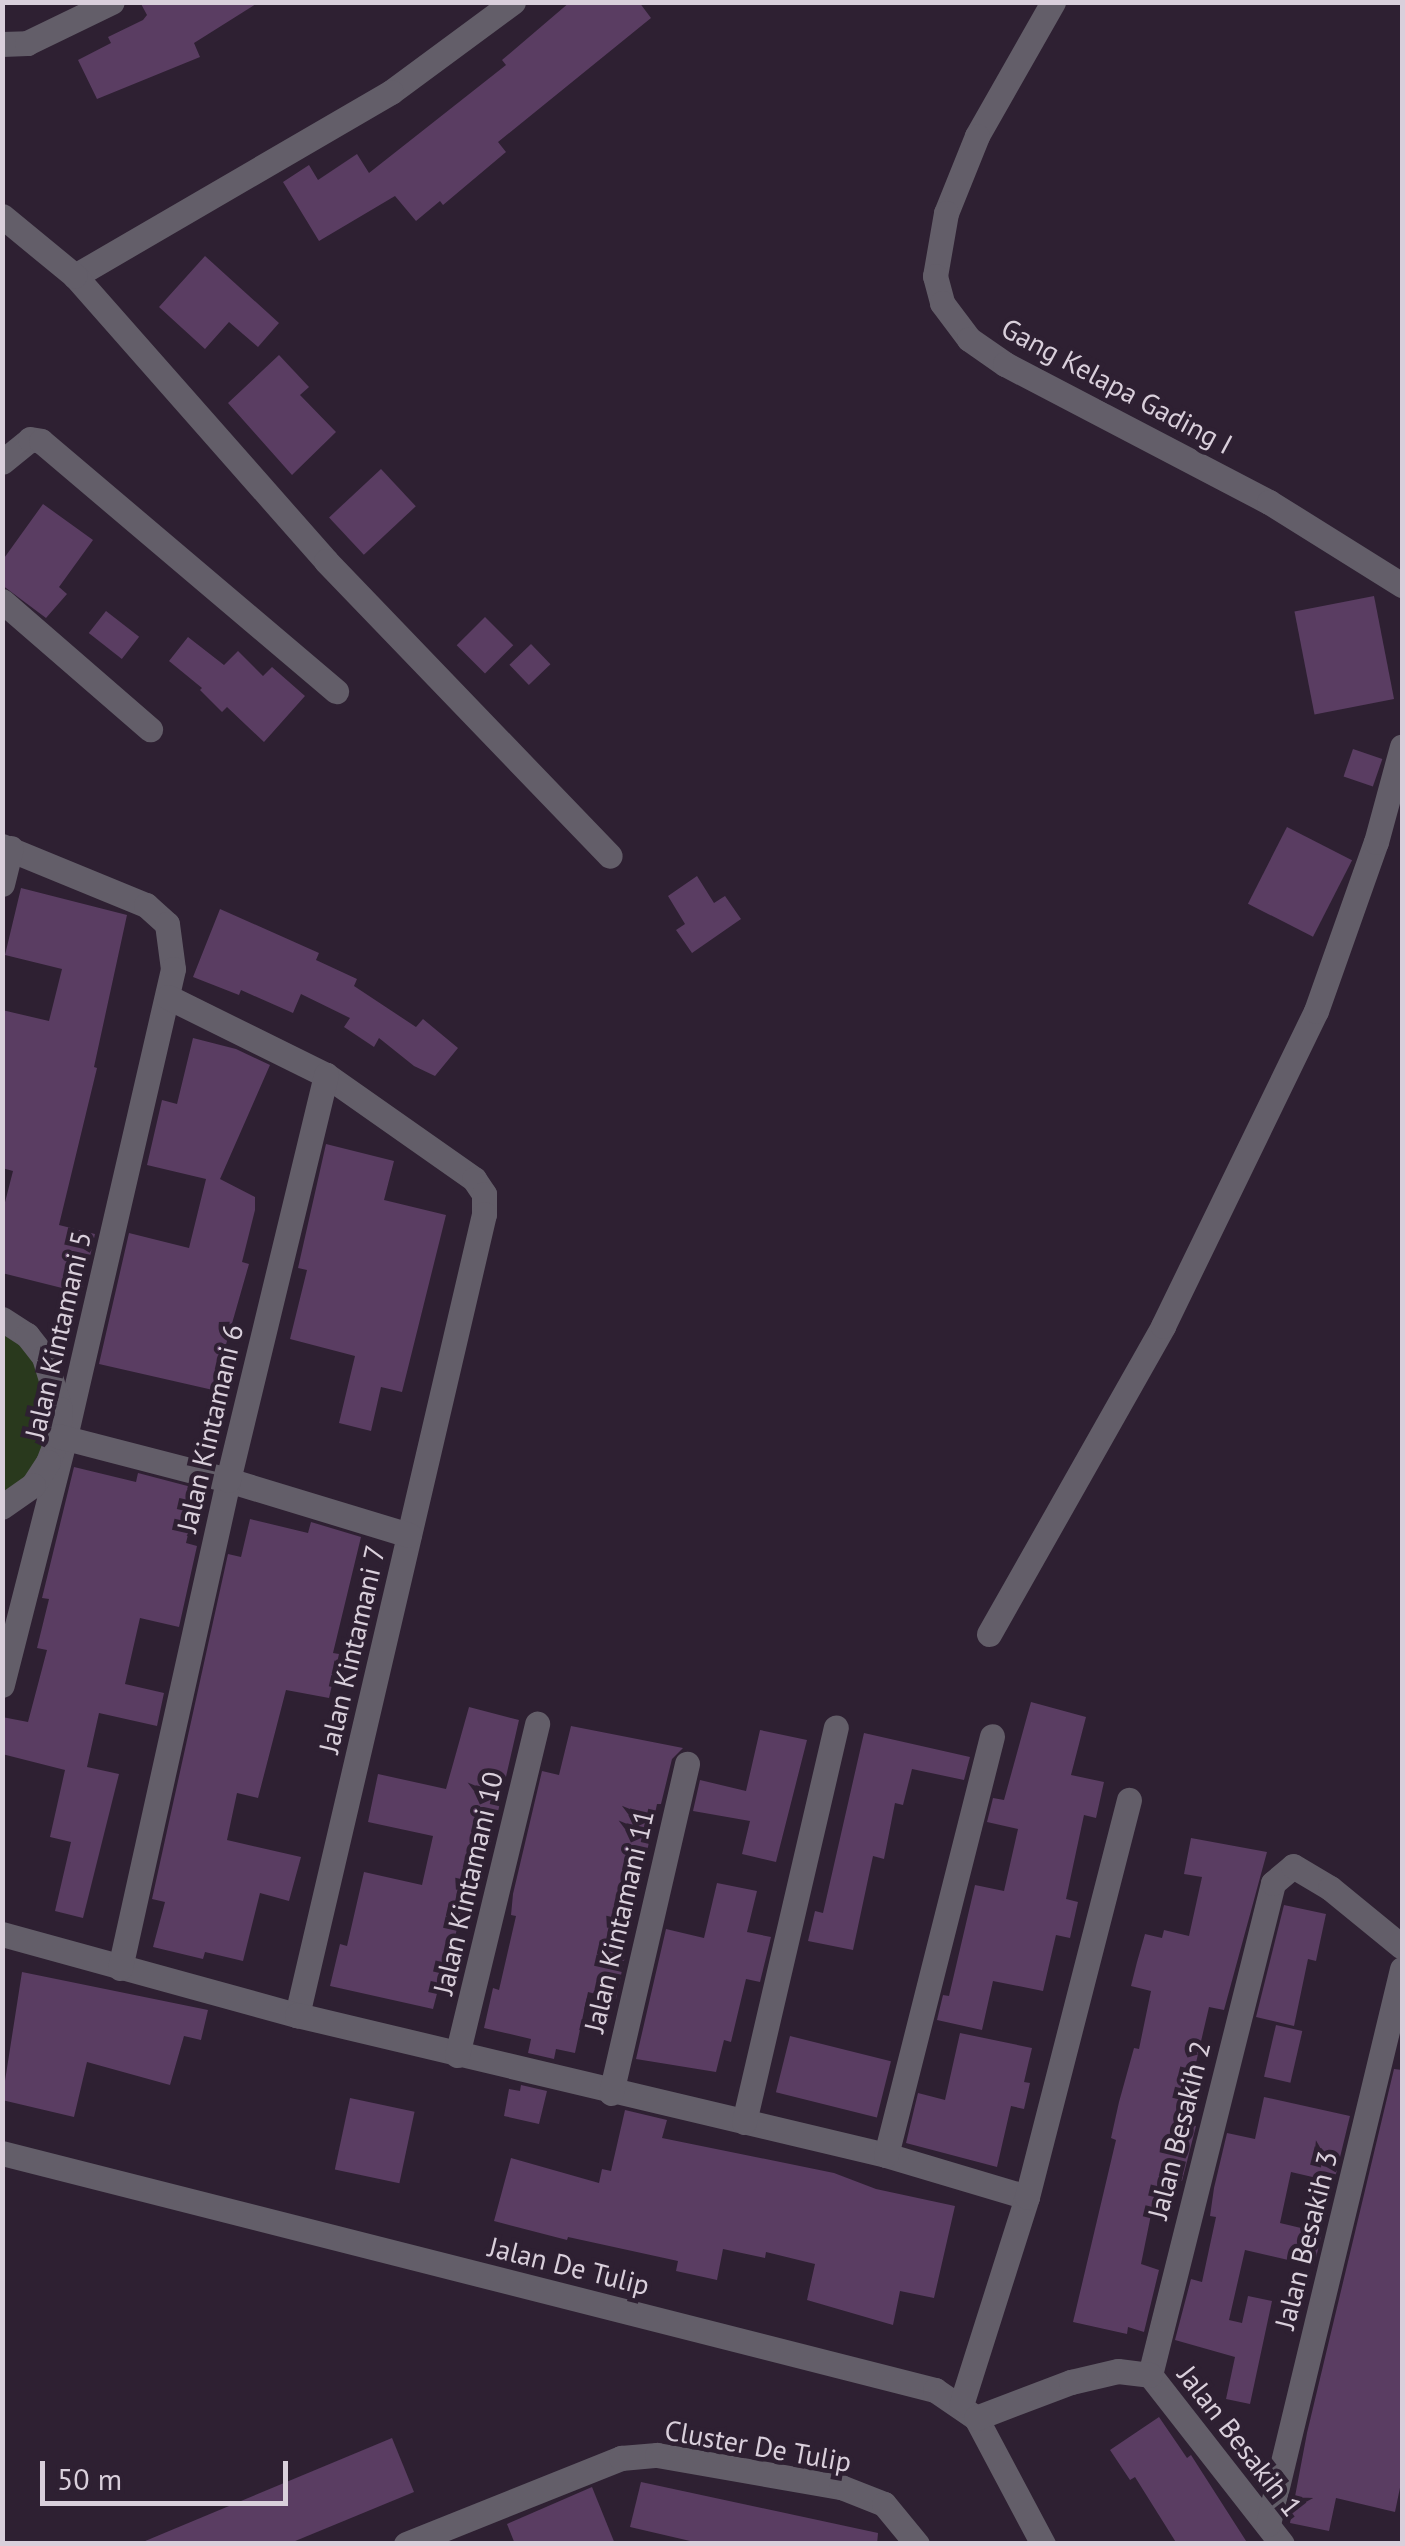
<!DOCTYPE html>
<html>
<head>
<meta charset="utf-8">
<style>
  body { margin:0 }
  #map { position:relative; width:1405px; height:2546px; overflow:hidden; background:#2e2032; font-family:"PT Sans",sans-serif }
  div>[style] { position:absolute }
  [style*='--x'] { left:calc(var(--x)*1px); top:calc(var(--y)*1px); width:calc(var(--w)*1px); rotate:calc(var(--a)*1deg) }
  .green>* { inset:0; background:#29391d }
  .building>* { inset:0; background:#5a3d62; transform-origin:0 0 }
  .street>* { height:25px; margin:-12.5px; padding:0 12.5px; transform-origin:12.5px; border-radius:12.5px; background:#635e69 }
  span { translate:-50% -50%; white-space:nowrap; text-align:center; line-height:1.15; -webkit-text-stroke:9px #2e2032; paint-order:stroke }
  .street-label { font-size:28px; color:#d9cfdb }
  .frame { position:absolute; inset:0; border:5px solid #d9cfdb; pointer-events:none }
  .scale { position:absolute; left:40px; top:2461px; width:248px; height:45px; box-sizing:border-box; border:5px solid #d9cfdb; border-top:0; padding-left:12px; font-size:30px; line-height:35px; white-space:nowrap; color:#d9cfdb; -webkit-text-stroke:8px #2e2032; paint-order:stroke }
</style>
</head>
<body>
<div id="map">
  <div class="green">
    <div style="clip-path:polygon(2px 1331px,24px 1346px,43px 1374px,51px 1406px,48px 1439px,32px 1472px,2px 1495px)"></div>
  </div>
  <div class="building">
    <div style="clip-path:polygon(140px 2px,259px 2px,194px 43px,200px 57px,97px 99px,78px 60px,111px 43px,108px 37px,143px 20px,147px 15px)"></div>
    <div style="clip-path:polygon(570px 2px,639px 2px,651px 18px,498px 142px,506px 152px,443px 205px,440px 201px,416px 221px,395px 196px,319px 241px,283px 182px,309px 165px,318px 180px,357px 154px,369px 173px,506px 65px,502px 60px)"></div>
    <div style="clip-path:polygon(205px 256px,279px 323px,258px 347px,229px 322px,205px 349px,159px 307px)"></div>
    <div style="clip-path:polygon(279px 355px,309px 387px,300px 395px,336px 432px,292px 475px,228px 403px)"></div>
    <div style="left:381px;top:469px;width:51px;height:71px;rotate:47deg"></div>
    <div style="clip-path:polygon(43px 504px,93px 540px,59px 587px,67px 594px,46px 618px,2px 585px,2px 561px)"></div>
    <div style="left:1374px;top:596px;width:105px;height:81px;rotate:79deg"></div>
    <div style="left:106px;top:611px;width:42px;height:28px;rotate:38deg"></div>
    <div style="left:485px;top:617px;width:40px;height:40px;rotate:45deg"></div>
    <div style="clip-path:polygon(188px 637px,224px 665px,238px 651px,263px 676px,272px 667px,305px 696px,264px 742px,227px 707px,222px 712px,200px 690px,202px 688px,169px 661px)"></div>
    <div style="left:531px;top:644px;width:28px;height:30px;rotate:46deg"></div>
    <div style="left:1353px;top:749px;width:31px;height:29px;rotate:19deg"></div>
    <div style="left:1287px;top:827px;width:73px;height:86px;rotate:27deg"></div>
    <div style="clip-path:polygon(697px 876px,714px 903px,725px 896px,741px 919px,692px 953px,676px 930px,685px 924px,668px 896px)"></div>
    <div style="clip-path:polygon(21px 888px,127px 915px,94px 1067px,97px 1068px,59px 1225px,95px 1234px,82px 1293px,2px 1273px,2px 1214px,13px 1171px,2px 1168px,2px 1010px,49px 1021px,62px 969px,5px 955px)"></div>
    <div style="clip-path:polygon(220px 909px,319px 953px,316px 960px,357px 979px,354px 986px,416px 1027px,423px 1019px,458px 1048px,435px 1076px,414px 1066px,379px 1038px,374px 1047px,344px 1027px,350px 1018px,301px 994px,293px 1013px,241px 990px,239px 995px,193px 977px)"></div>
    <div style="clip-path:polygon(193px 1038px,236px 1049px,270px 1065px,220px 1179px,255px 1197px,255px 1210px,242px 1262px,249px 1264px,213px 1390px,99px 1364px,129px 1233px,189px 1248px,206px 1179px,147px 1165px,162px 1100px,177px 1104px)"></div>
    <div style="clip-path:polygon(326px 1144px,394px 1161px,384px 1200px,446px 1215px,402px 1392px,381px 1387px,371px 1431px,339px 1423px,355px 1356px,290px 1339px,307px 1270px,298px 1268px)"></div>
    <div style="clip-path:polygon(74px 1467px,136px 1482px,138px 1473px,199px 1489px,186px 1543px,197px 1546px,179px 1627px,140px 1618px,125px 1684px,164px 1693px,157px 1726px,99px 1713px,87px 1767px,119px 1774px,83px 1918px,55px 1911px,71px 1842px,50px 1837px,65px 1770px,2px 1754px,2px 1717px,28px 1722px,47px 1650px,37px 1648px,49px 1599px,42px 1598px)"></div>
    <div style="clip-path:polygon(250px 1519px,308px 1533px,311px 1522px,361px 1537px,333px 1653px,339px 1654px,329px 1698px,286px 1690px,258px 1798px,237px 1793px,227px 1840px,301px 1857px,289px 1901px,260px 1893px,243px 1961px,205px 1952px,203px 1959px,153px 1947px,165px 1902px,152px 1899px,228px 1554px,241px 1557px)"></div>
    <div style="clip-path:polygon(1031px 1702px,1086px 1717px,1071px 1775px,1104px 1782px,1096px 1818px,1084px 1815px,1066px 1899px,1078px 1902px,1070px 1938px,1056px 1935px,1043px 1991px,993px 1981px,982px 2030px,937px 2020px,943px 1995px,949px 1996px,975px 1885px,1004px 1891px,1018px 1829px,987px 1822px,993px 1798px,1004px 1800px)"></div>
    <div style="clip-path:polygon(469px 1707px,519px 1720px,481px 1886px,467px 1883px,450px 1960px,446px 1959px,433px 2009px,330px 1986px,340px 1944px,347px 1946px,364px 1872px,422px 1885px,433px 1836px,368px 1822px,378px 1774px,446px 1789px)"></div>
    <div style="clip-path:polygon(571px 1726px,683px 1748px,672px 1759px,661px 1804px,657px 1804px,616px 1999px,588px 1992px,575px 2053px,556px 2049px,554px 2059px,528px 2053px,531px 2039px,484px 2028px,493px 1988px,499px 1990px,516px 1916px,511px 1915px,513px 1894px,542px 1771px,559px 1775px)"></div>
    <div style="clip-path:polygon(760px 1730px,807px 1740px,776px 1862px,742px 1854px,750px 1821px,693px 1811px,700px 1780px,746px 1791px)"></div>
    <div style="clip-path:polygon(864px 1733px,970px 1757px,964px 1780px,912px 1769px,903px 1805px,895px 1803px,884px 1859px,873px 1856px,853px 1950px,808px 1941px,815px 1911px,823px 1913px)"></div>
    <div style="clip-path:polygon(1191px 1838px,1267px 1852px,1224px 2010px,1209px 2007px,1182px 2123px,1196px 2126px,1182px 2181px,1162px 2177px,1154px 2200px,1141px 2264px,1159px 2270px,1144px 2332px,1128px 2327px,1127px 2334px,1073px 2322px,1116px 2140px,1111px 2138px,1119px 2102px,1134px 2048px,1139px 2049px,1151px 1991px,1131px 1986px,1137px 1962px,1145px 1934px,1162px 1938px,1164px 1930px,1189px 1936px,1202px 1877px,1184px 1874px)"></div>
    <div style="clip-path:polygon(717px 1883px,757px 1891px,747px 1932px,771px 1937px,760px 1982px,746px 1979px,731px 2042px,724px 2040px,716px 2072px,636px 2059px,666px 1929px,704px 1938px)"></div>
    <div style="clip-path:polygon(1284px 1905px,1326px 1914px,1316px 1961px,1308px 1959px,1294px 2026px,1256px 2017px)"></div>
    <div style="clip-path:polygon(22px 1972px,208px 2010px,201px 2040px,184px 2036px,170px 2085px,87px 2062px,74px 2117px,2px 2100px)"></div>
    <div style="left:1276px;top:2025px;width:27px;height:53px;rotate:13deg"></div>
    <div style="clip-path:polygon(960px 2033px,1032px 2048px,1024px 2082px,1030px 2083px,1024px 2109px,1011px 2106px,997px 2167px,906px 2143px,918px 2093px,945px 2100px)"></div>
    <div style="left:790px;top:2036px;width:104px;height:58px;rotate:14deg"></div>
    <div style="clip-path:polygon(1394px 2069px,1402px 2070px,1402px 2478px,1395px 2512px,1336px 2498px,1329px 2531px,1290px 2523px,1307px 2433px)"></div>
    <div style="clip-path:polygon(521px 2085px,547px 2091px,539px 2124px,504px 2116px,509px 2089px,520px 2091px)"></div>
    <div style="clip-path:polygon(1264px 2097px,1350px 2116px,1334px 2182px,1291px 2172px,1280px 2223px,1322px 2233px,1314px 2266px,1245px 2250px,1229px 2320px,1242px 2323px,1248px 2296px,1272px 2301px,1250px 2404px,1226px 2399px,1235px 2357px,1175px 2340px,1191px 2279px,1202px 2282px,1216px 2217px,1210px 2216px,1214px 2188px,1227px 2133px,1255px 2139px)"></div>
    <div style="left:350px;top:2098px;width:66px;height:73px;rotate:12deg"></div>
    <div style="clip-path:polygon(625px 2110px,667px 2120px,662px 2138px,834px 2173px,876px 2189px,955px 2206px,934px 2298px,900px 2291px,893px 2325px,807px 2300px,815px 2264px,766px 2252px,765px 2258px,723px 2249px,717px 2280px,676px 2271px,678px 2261px,568px 2237px,567px 2240px,494px 2221px,511px 2158px,599px 2183px,602px 2169px,611px 2171px)"></div>
    <div style="clip-path:polygon(1159px 2417px,1187px 2458px,1191px 2455px,1248px 2544px,1177px 2544px,1135px 2477px,1130px 2480px,1110px 2450px)"></div>
    <div style="clip-path:polygon(392px 2438px,414px 2492px,288px 2544px,138px 2544px)"></div>
    <div style="clip-path:polygon(641px 2482px,878px 2533px,877px 2544px,703px 2544px,630px 2527px)"></div>
    <div style="clip-path:polygon(592px 2487px,615px 2544px,515px 2544px,507px 2524px)"></div>
  </div>
  <div class="street">
    <div style="--x:513;--y:2;--w:152;--a:143.6"></div>
    <div style="--x:391;--y:92;--w:366;--a:149.8"></div>
    <div style="--x:75;--y:276;--w:380;--a:48.6"></div>
    <div style="--x:326;--y:561;--w:409;--a:46.1"></div>
    <div style="--x:1053;--y:2;--w:154;--a:119.6"></div>
    <div style="--x:977;--y:136;--w:83;--a:111.9"></div>
    <div style="--x:946;--y:213;--w:64;--a:99.9"></div>
    <div style="--x:935;--y:276;--w:28;--a:75"></div>
    <div style="--x:942;--y:303;--w:45;--a:53.1"></div>
    <div style="--x:969;--y:339;--w:44;--a:34.8"></div>
    <div style="--x:1005;--y:364;--w:298;--a:27.6"></div>
    <div style="--x:1269;--y:502;--w:157;--a:32"></div>
    <div style="--x:2;--y:44;--w:25;--a:-2"></div>
    <div style="--x:27;--y:43;--w:94;--a:-25.8"></div>
    <div style="--x:2;--y:216;--w:94;--a:39.4"></div>
    <div style="--x:2;--y:462;--w:36;--a:-39"></div>
    <div style="--x:30;--y:439;--w:11;--a:10"></div>
    <div style="--x:41;--y:441;--w:387;--a:40.3"></div>
    <div style="--x:2;--y:601;--w:196;--a:40.9"></div>
    <div style="--x:2;--y:846;--w:156;--a:22.3"></div>
    <div style="--x:146;--y:905;--w:28;--a:42"></div>
    <div style="--x:167;--y:924;--w:45;--a:82.4"></div>
    <div style="--x:173;--y:969;--w:480;--a:103"></div>
    <div style="--x:65;--y:1437;--w:256;--a:104.3"></div>
    <div style="--x:2;--y:884;--w:37;--a:-76"></div>
    <div style="--x:168;--y:997;--w:176;--a:26.3"></div>
    <div style="--x:326;--y:1075;--w:181;--a:35.1"></div>
    <div style="--x:474;--y:1179;--w:18;--a:56"></div>
    <div style="--x:484;--y:1194;--w:20;--a:90"></div>
    <div style="--x:484;--y:1214;--w:823;--a:103.14"></div>
    <div style="--x:2;--y:1319;--w:30;--a:33"></div>
    <div style="--x:27;--y:1335;--w:28;--a:52"></div>
    <div style="--x:44;--y:1357;--w:54;--a:72.9"></div>
    <div style="--x:60;--y:1409;--w:27;--a:94"></div>
    <div style="--x:58;--y:1436;--w:28;--a:111"></div>
    <div style="--x:48;--y:1462;--w:27;--a:123"></div>
    <div style="--x:33;--y:1485;--w:38;--a:145"></div>
    <div style="--x:58;--y:1436;--w:176;--a:14.5"></div>
    <div style="--x:228;--y:1480;--w:189;--a:16.9"></div>
    <div style="--x:989;--y:1634;--w:354;--a:-60.5"></div>
    <div style="--x:1163;--y:1326;--w:350;--a:-64.1"></div>
    <div style="--x:1316;--y:1011;--w:179;--a:-70.5"></div>
    <div style="--x:1376;--y:842;--w:99;--a:-74.8"></div>
    <div style="--x:2;--y:1934;--w:306;--a:15.4"></div>
    <div style="--x:297;--y:2015;--w:605;--a:13.37"></div>
    <div style="--x:886;--y:2155;--w:147;--a:16.6"></div>
    <div style="--x:120;--y:1968;--w:500;--a:-77.5"></div>
    <div style="--x:228;--y:1480;--w:417;--a:-76.4"></div>
    <div style="--x:457;--y:2055;--w:341;--a:-76.4"></div>
    <div style="--x:611;--y:2093;--w:338;--a:-77"></div>
    <div style="--x:744;--y:2122;--w:405;--a:-76.9"></div>
    <div style="--x:2;--y:2153;--w:963;--a:14.25"></div>
    <div style="--x:935;--y:2390;--w:50;--a:34.3"></div>
    <div style="--x:976;--y:2418;--w:143;--a:62"></div>
    <div style="--x:886;--y:2155;--w:432;--a:-75.8"></div>
    <div style="--x:1150;--y:2375;--w:507;--a:-75.96"></div>
    <div style="--x:1273;--y:1883;--w:26;--a:-40"></div>
    <div style="--x:1293;--y:1866;--w:43;--a:30.7"></div>
    <div style="--x:1330;--y:1888;--w:93;--a:39.3"></div>
    <div style="--x:1150;--y:2375;--w:214;--a:52"></div>
    <div style="--x:961;--y:2405;--w:218;--a:-72.4"></div>
    <div style="--x:1027;--y:2197;--w:410;--a:-75.6"></div>
    <div style="--x:976;--y:2418;--w:102;--a:-20.8"></div>
    <div style="--x:1071;--y:2382;--w:48;--a:-13.2"></div>
    <div style="--x:1118;--y:2371;--w:32;--a:7"></div>
    <div style="--x:1268;--y:2524;--w:571;--a:-76.43"></div>
    <div style="--x:406;--y:2544;--w:232;--a:-21.8"></div>
    <div style="--x:621;--y:2458;--w:36;--a:-5"></div>
    <div style="--x:657;--y:2455;--w:187;--a:9.9"></div>
    <div style="--x:841;--y:2487;--w:46;--a:21.6"></div>
    <div style="--x:884;--y:2504;--w:52;--a:50.5"></div>
  </div>
  <div class="street-label">
    <span style="left:1117px;top:386px;rotate:28deg">Gang Kelapa Gading I</span>
    <span style="left:58px;top:1335px;rotate:-77deg">Jalan Kintamani 5</span>
    <span style="left:210px;top:1428px;rotate:-77deg">Jalan Kintamani 6</span>
    <span style="left:352px;top:1649px;rotate:-77deg">Jalan Kintamani 7</span>
    <span style="left:468px;top:1883px;rotate:-77deg">Jalan Kintamani 10</span>
    <span style="left:619px;top:1921px;rotate:-77deg">Jalan Kintamani 11</span>
    <span style="left:1179px;top:2130px;rotate:-76deg">Jalan Besakih 2</span>
    <span style="left:1306px;top:2240px;rotate:-76deg">Jalan Besakih 3</span>
    <span style="left:569px;top:2266px;rotate:14deg">Jalan De Tulip</span>
    <span style="left:1240px;top:2441px;rotate:52deg">Jalan Besakih 1</span>
    <span style="left:758px;top:2446px;rotate:10deg">Cluster De Tulip</span>
  </div>
  <div class="frame"></div>
  <div class="scale">50 m</div>
</div>
</body>
</html>
